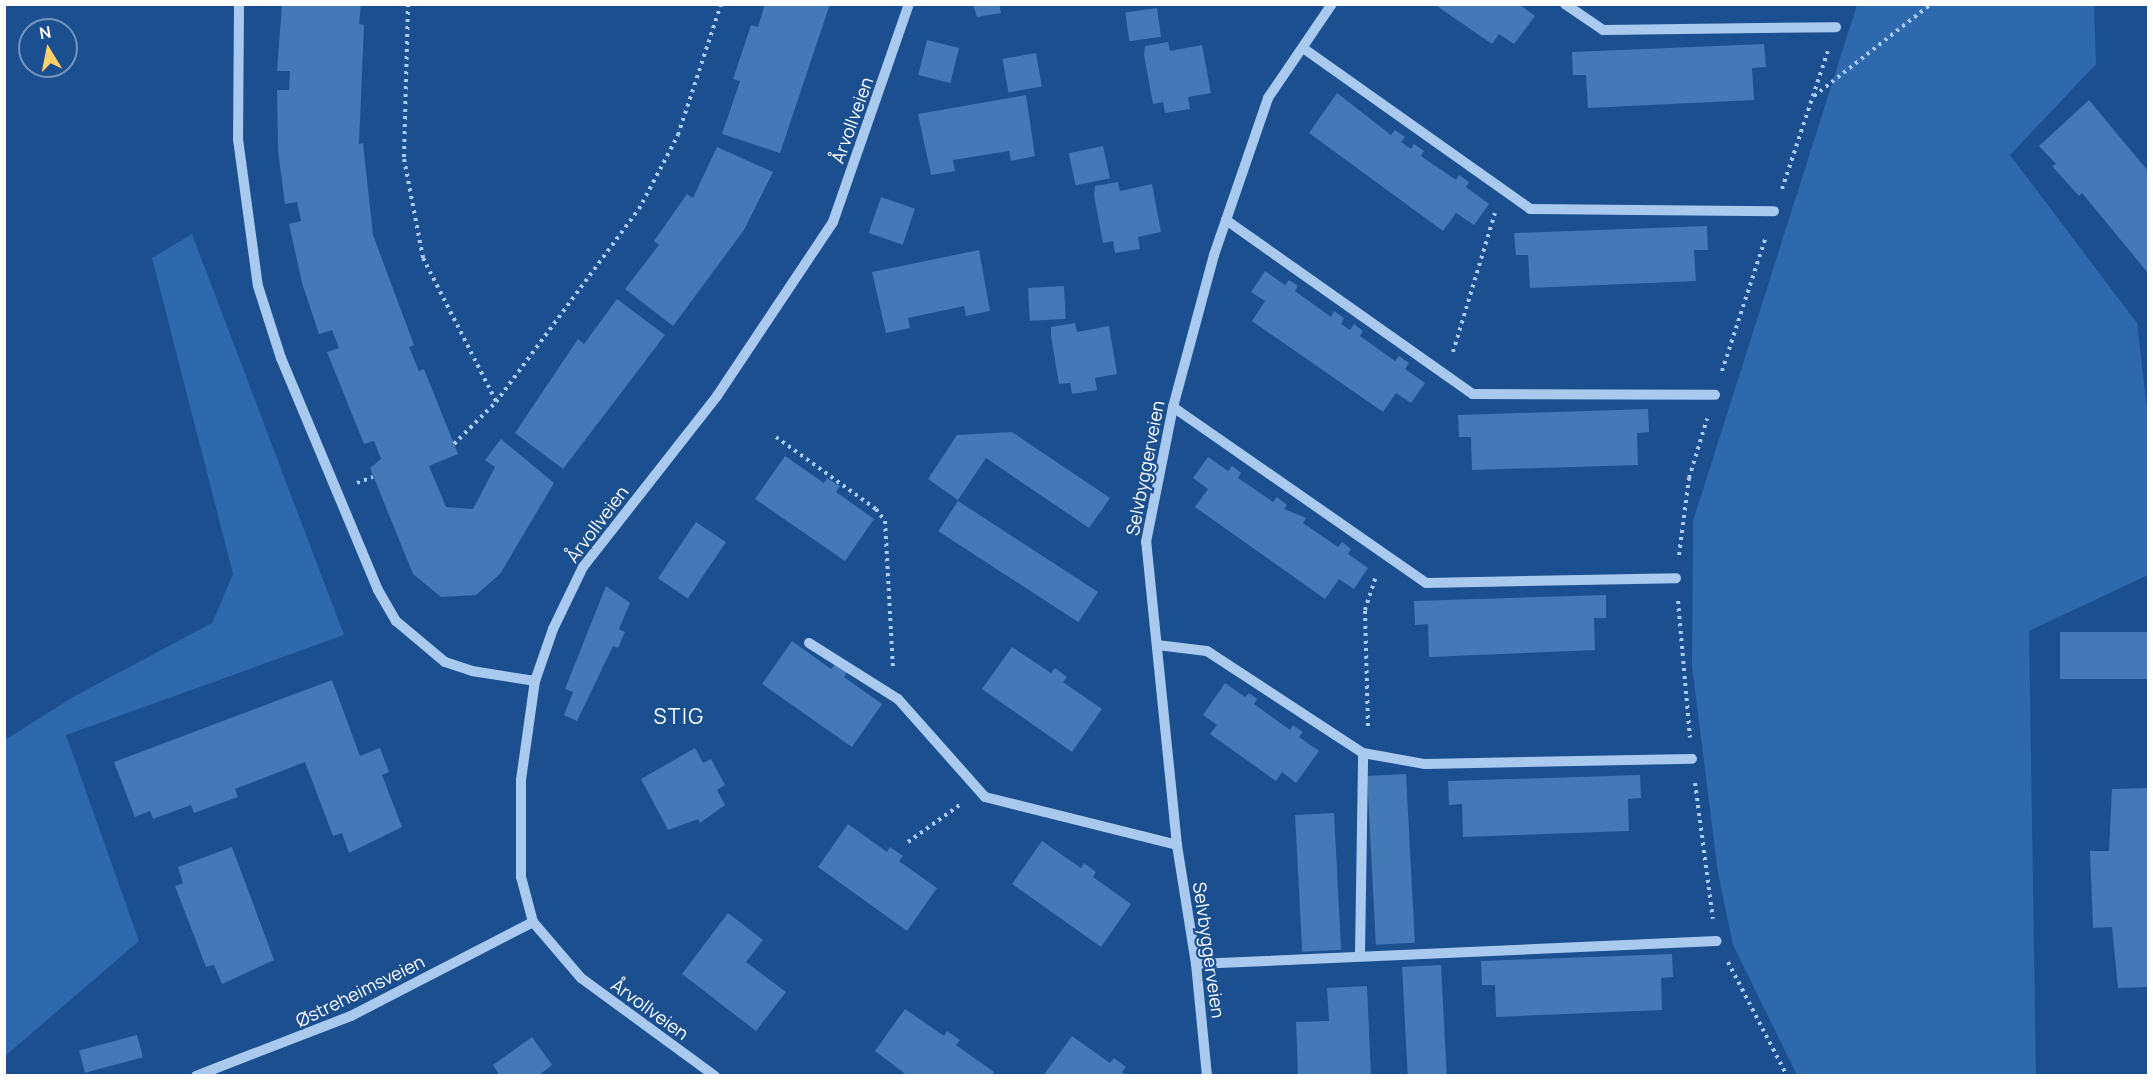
<!DOCTYPE html>
<html>
<head>
<meta charset="utf-8">
<style>
  body { margin:0 }
  #map { position:relative; width:2153px; height:1080px; overflow:hidden; background:#1b4f8f; font-family:Manrope,sans-serif }
  div>[style] { position:absolute }
  [style*='--x'] { left:calc(var(--x)*1px); top:calc(var(--y)*1px); width:calc(var(--w)*1px); rotate:calc(var(--a)*1deg) }
  .green>* { inset:0; background:#2e69ad }
  .building>* { inset:0; background:#4478b7; transform-origin:0 0 }
  .path>* { height:4px; margin-top:-2px; transform-origin:0; background:repeating-linear-gradient(90deg,#a9c9ee 0 3px,transparent 0 7.5px) }
  .minor>* { height:10px; margin:-5px; padding:0 5px; transform-origin:5px; border-radius:5px; background:#a9c9ee }
  span { translate:-50% -50%; white-space:nowrap; text-align:center; line-height:1.15; -webkit-text-stroke:4.5px #1b4f8f; paint-order:stroke }
  .street-label { font-size:18px; color:#fff }
  .quarter-label { font-size:21px; color:#fff; letter-spacing:1.5px }
  .frame { position:absolute; inset:0; border:6px solid #fff; pointer-events:none }
  .north { position:absolute; left:18px; top:18px; width:60px; height:60px; box-sizing:border-box; background:#1b4f8f; border:2px solid #7695bc; border-radius:50%; rotate:350deg; font-size:16px; font-weight:700; line-height:24px; text-align:center; color:#fff }
  .north::after { content:''; display:block; margin:auto; width:21px; height:27px; background:#ffd166; clip-path:polygon(50% 0,100% 100%,50% 72%,0 100%) }
</style>
</head>
<body>
<div id="map">
  <div class="green">
    <div style="clip-path:polygon(1857px 5px,2094px 5px,2096px 64px,2010px 155px,2137px 323px,2148px 418px,2148px 575px,2029px 631px,2036px 1075px,1797px 1075px,1733px 945px,1718px 873px,1692px 666px,1693px 521px)"></div>
    <div style="clip-path:polygon(192px 234px,344px 635px,66px 735px,139px 941px,5px 1056px,5px 740px,73px 697px,212px 623px,233px 574px,152px 258px)"></div>
  </div>
  <div class="building">
    <div style="clip-path:polygon(282px 4px,361px 4px,359px 24px,364px 25px,359px 144px,363px 143px,373px 235px,414px 345px,409px 347px,419px 371px,424px 369px,458px 454px,429px 466px,446px 507px,473px 509px,495px 467px,485px 460px,501px 439px,554px 483px,500px 574px,476px 595px,441px 597px,413px 574px,370px 468px,381px 459px,374px 441px,364px 444px,327px 352px,339px 348px,332px 330px,319px 334px,302px 283px,289px 224px,301px 221px,297px 202px,285px 204px,278px 151px,277px 90px,289px 90px,290px 71px,277px 71px)"></div>
    <div style="clip-path:polygon(765px 4px,830px 4px,780px 153px,722px 134px,740px 81px,733px 79px,751px 25px,758px 27px)"></div>
    <div style="clip-path:polygon(973px 4px,999px 4px,1001px 13px,977px 17px)"></div>
    <div style="clip-path:polygon(1434px 4px,1519px 4px,1535px 16px,1514px 44px,1499px 34px,1492px 44px)"></div>
    <div style="left:1157px;top:8px;width:29px;height:32px;rotate:82deg"></div>
    <div style="left:927px;top:40px;width:33px;height:36px;rotate:14deg"></div>
    <div style="clip-path:polygon(1168px 42px,1170px 51px,1202px 45px,1211px 93px,1188px 97px,1190px 109px,1165px 113px,1163px 102px,1153px 104px,1144px 55px,1145px 46px)"></div>
    <div style="clip-path:polygon(1764px 44px,1766px 67px,1752px 68px,1754px 100px,1588px 108px,1586px 75px,1573px 75px,1572px 52px)"></div>
    <div style="left:1036px;top:53px;width:34px;height:34px;rotate:80deg"></div>
    <div style="clip-path:polygon(1337px 93px,1391px 135px,1395px 130px,1405px 137px,1401px 142px,1411px 149px,1414px 144px,1424px 151px,1421px 156px,1456px 180px,1459px 175px,1469px 182px,1466px 187px,1489px 204px,1474px 225px,1456px 213px,1443px 231px,1309px 133px)"></div>
    <div style="clip-path:polygon(1026px 95px,1035px 156px,1011px 161px,1009px 151px,953px 160px,955px 171px,931px 175px,918px 114px)"></div>
    <div style="clip-path:polygon(2089px 100px,2148px 171px,2148px 273px,2082px 193px,2079px 196px,2052px 166px,2056px 164px,2039px 146px)"></div>
    <div style="left:1103px;top:146px;width:33px;height:35px;rotate:78deg"></div>
    <div style="clip-path:polygon(717px 147px,773px 172px,744px 230px,673px 326px,625px 289px,659px 245px,654px 241px,687px 194px,693px 198px)"></div>
    <div style="clip-path:polygon(1118px 182px,1120px 191px,1152px 184px,1161px 232px,1138px 237px,1140px 249px,1115px 253px,1113px 241px,1103px 243px,1094px 195px,1095px 186px)"></div>
    <div style="left:881px;top:197px;width:36px;height:38px;rotate:19deg"></div>
    <div style="clip-path:polygon(1707px 226px,1708px 250px,1694px 250px,1696px 281px,1530px 288px,1528px 255px,1516px 255px,1514px 233px)"></div>
    <div style="clip-path:polygon(979px 250px,990px 311px,966px 316px,964px 306px,908px 318px,910px 328px,886px 333px,872px 272px)"></div>
    <div style="clip-path:polygon(1265px 271px,1285px 285px,1289px 280px,1298px 286px,1295px 291px,1331px 317px,1334px 311px,1344px 318px,1341px 324px,1350px 330px,1354px 324px,1363px 331px,1360px 336px,1395px 361px,1399px 356px,1409px 363px,1405px 369px,1425px 383px,1411px 403px,1396px 393px,1383px 412px,1252px 321px,1265px 301px,1251px 292px)"></div>
    <div style="left:1064px;top:286px;width:33px;height:36px;rotate:87deg"></div>
    <div style="clip-path:polygon(617px 299px,665px 335px,563px 469px,515px 433px,578px 339px,584px 344px)"></div>
    <div style="clip-path:polygon(1075px 323px,1077px 332px,1109px 326px,1117px 374px,1095px 378px,1097px 390px,1072px 394px,1070px 383px,1059px 384px,1051px 336px,1051px 327px)"></div>
    <div style="clip-path:polygon(1648px 409px,1649px 432px,1637px 433px,1638px 465px,1472px 470px,1471px 437px,1459px 437px,1458px 415px)"></div>
    <div style="clip-path:polygon(1012px 432px,1110px 498px,1089px 528px,986px 458px,958px 500px,928px 479px,957px 435px)"></div>
    <div style="clip-path:polygon(785px 456px,824px 483px,827px 478px,840px 486px,836px 492px,874px 519px,845px 561px,755px 499px)"></div>
    <div style="clip-path:polygon(1208px 457px,1228px 471px,1232px 466px,1241px 473px,1238px 478px,1273px 502px,1277px 497px,1287px 505px,1284px 509px,1306px 518px,1303px 523px,1338px 547px,1342px 542px,1351px 549px,1348px 554px,1368px 568px,1354px 589px,1339px 579px,1325px 599px,1195px 507px,1208px 489px,1193px 478px)"></div>
    <div style="left:958px;top:501px;width:167px;height:36px;rotate:33deg"></div>
    <div style="left:696px;top:522px;width:36px;height:68px;rotate:34deg"></div>
    <div style="clip-path:polygon(606px 586px,630px 603px,619px 629px,625px 632px,618px 648px,613px 646px,577px 721px,564px 715px,573px 692px,565px 689px)"></div>
    <div style="clip-path:polygon(1606px 595px,1606px 618px,1594px 618px,1595px 650px,1429px 657px,1428px 624px,1415px 625px,1414px 601px)"></div>
    <div style="left:2148px;top:632px;width:47px;height:88px;rotate:90deg"></div>
    <div style="clip-path:polygon(792px 641px,831px 669px,835px 664px,847px 672px,844px 677px,882px 704px,852px 747px,762px 684px)"></div>
    <div style="clip-path:polygon(1012px 647px,1051px 673px,1055px 668px,1067px 677px,1063px 682px,1102px 709px,1072px 752px,982px 689px)"></div>
    <div style="clip-path:polygon(332px 680px,360px 756px,380px 748px,389px 772px,382px 775px,402px 827px,349px 853px,342px 833px,333px 836px,305px 762px,235px 789px,238px 797px,194px 813px,191px 805px,153px 819px,150px 811px,135px 817px,114px 762px)"></div>
    <div style="clip-path:polygon(1225px 683px,1245px 697px,1249px 693px,1257px 699px,1254px 704px,1290px 730px,1293px 725px,1303px 732px,1299px 737px,1319px 751px,1296px 783px,1282px 772px,1276px 781px,1210px 734px,1217px 725px,1203px 715px)"></div>
    <div style="clip-path:polygon(695px 748px,703px 763px,711px 759px,725px 785px,717px 790px,725px 805px,700px 823px,698px 819px,668px 830px,641px 779px)"></div>
    <div style="left:1406px;top:774px;width:169px;height:39px;rotate:87deg"></div>
    <div style="clip-path:polygon(1640px 775px,1641px 798px,1628px 799px,1629px 831px,1463px 837px,1462px 804px,1449px 805px,1448px 781px)"></div>
    <div style="clip-path:polygon(2148px 788px,2148px 987px,2118px 988px,2112px 927px,2093px 928px,2090px 851px,2109px 851px,2112px 789px)"></div>
    <div style="left:1334px;top:813px;width:137px;height:39px;rotate:87deg"></div>
    <div style="clip-path:polygon(848px 824px,887px 852px,890px 847px,903px 856px,899px 861px,937px 888px,907px 931px,818px 867px)"></div>
    <div style="clip-path:polygon(1042px 841px,1081px 868px,1084px 863px,1096px 872px,1093px 877px,1131px 904px,1101px 947px,1012px 884px)"></div>
    <div style="clip-path:polygon(232px 847px,274px 960px,222px 984px,214px 965px,206px 967px,175px 886px,183px 883px,178px 867px)"></div>
    <div style="clip-path:polygon(728px 913px,763px 940px,746px 962px,786px 992px,756px 1031px,682px 974px)"></div>
    <div style="clip-path:polygon(1672px 954px,1673px 977px,1661px 978px,1662px 1010px,1496px 1017px,1495px 985px,1482px 985px,1481px 961px)"></div>
    <div style="left:1441px;top:965px;width:111px;height:39px;rotate:87deg"></div>
    <div style="clip-path:polygon(1367px 986px,1371px 1076px,1298px 1076px,1296px 1022px,1329px 1021px,1327px 988px)"></div>
    <div style="clip-path:polygon(905px 1009px,944px 1036px,947px 1031px,960px 1040px,956px 1045px,994px 1072px,992px 1076px,908px 1076px,875px 1051px)"></div>
    <div style="left:137px;top:1035px;width:23px;height:60px;rotate:75deg"></div>
    <div style="clip-path:polygon(1072px 1036px,1110px 1063px,1114px 1058px,1126px 1067px,1122px 1072px,1127px 1076px,1043px 1076px)"></div>
    <div style="clip-path:polygon(532px 1037px,552px 1065px,538px 1076px,500px 1076px,493px 1065px)"></div>
  </div>
  <div class="path">
    <div style="--x:408;--y:4;--w:155;--a:91.5"></div>
    <div style="--x:404;--y:159;--w:101;--a:79.1"></div>
    <div style="--x:423;--y:258;--w:161;--a:63"></div>
    <div style="--x:1814;--y:96;--w:149;--a:-38.2"></div>
    <div style="--x:1782;--y:189;--w:145;--a:-71.6"></div>
    <div style="--x:1453;--y:352;--w:145;--a:-73.2"></div>
    <div style="--x:1722;--y:371;--w:142;--a:-71.9"></div>
    <div style="--x:776;--y:437;--w:123;--a:35.8"></div>
    <div style="--x:876;--y:509;--w:15;--a:53"></div>
    <div style="--x:885;--y:521;--w:148;--a:86.9"></div>
    <div style="--x:454;--y:444;--w:59;--a:-45"></div>
    <div style="--x:496;--y:402;--w:240;--a:-53.5"></div>
    <div style="--x:639;--y:209;--w:84;--a:-62.2"></div>
    <div style="--x:678;--y:135;--w:138;--a:-71.8"></div>
    <div style="--x:357;--y:483;--w:17;--a:-21"></div>
    <div style="--x:1679;--y:555;--w:78;--a:-82.6"></div>
    <div style="--x:1689;--y:478;--w:62;--a:-73"></div>
    <div style="--x:1678;--y:601;--w:137;--a:85"></div>
    <div style="--x:1368;--y:726;--w:116;--a:-91.5"></div>
    <div style="--x:1365;--y:610;--w:35;--a:-72"></div>
    <div style="--x:1695;--y:783;--w:137;--a:82.5"></div>
    <div style="--x:908;--y:842;--w:65;--a:-35.6"></div>
    <div style="--x:1728;--y:962;--w:128;--a:62.6"></div>
  </div>
  <div class="minor">
    <div style="--x:239;--y:4;--w:135;--a:90.4"></div>
    <div style="--x:238;--y:139;--w:148;--a:82.3"></div>
    <div style="--x:258;--y:286;--w:76;--a:72.3"></div>
    <div style="--x:281;--y:358;--w:251;--a:67.3"></div>
    <div style="--x:378;--y:590;--w:36;--a:60"></div>
    <div style="--x:396;--y:621;--w:64;--a:39.9"></div>
    <div style="--x:445;--y:662;--w:28;--a:18"></div>
    <div style="--x:472;--y:671;--w:64;--a:9"></div>
    <div style="--x:1565;--y:4;--w:46;--a:34.4"></div>
    <div style="--x:1603;--y:30;--w:233;--a:-0.7"></div>
    <div style="--x:1303;--y:48;--w:278;--a:35.3"></div>
    <div style="--x:1530;--y:209;--w:244;--a:0.5"></div>
    <div style="--x:1226;--y:220;--w:302;--a:35.2"></div>
    <div style="--x:1473;--y:394;--w:242;--a:0.2"></div>
    <div style="--x:1173;--y:407;--w:308;--a:34.8"></div>
    <div style="--x:1426;--y:583;--w:250;--a:-1.1"></div>
    <div style="--x:809;--y:643;--w:105;--a:32.2"></div>
    <div style="--x:898;--y:699;--w:131;--a:48.4"></div>
    <div style="--x:985;--y:797;--w:198;--a:14"></div>
    <div style="--x:1157;--y:645;--w:50;--a:6.8"></div>
    <div style="--x:1207;--y:651;--w:186;--a:33.2"></div>
    <div style="--x:1363;--y:753;--w:63;--a:10.1"></div>
    <div style="--x:1425;--y:764;--w:267;--a:-1.1"></div>
    <div style="--x:1360;--y:954;--w:201;--a:-89.1"></div>
    <div style="--x:1196;--y:964;--w:521;--a:-2.53"></div>
    <div style="--x:196;--y:1076;--w:166;--a:-21.2"></div>
    <div style="--x:351;--y:1016;--w:205;--a:-27.3"></div>
    <div style="--x:715;--y:1076;--w:166;--a:-143.8"></div>
    <div style="--x:581;--y:978;--w:74;--a:-130.6"></div>
    <div style="--x:533;--y:922;--w:47;--a:-104.9"></div>
    <div style="--x:521;--y:877;--w:97;--a:-90"></div>
    <div style="--x:521;--y:780;--w:100;--a:-82"></div>
    <div style="--x:535;--y:681;--w:55;--a:-70.9"></div>
    <div style="--x:553;--y:629;--w:69;--a:-64.2"></div>
    <div style="--x:583;--y:567;--w:217;--a:-51.9"></div>
    <div style="--x:717;--y:396;--w:209;--a:-56.3"></div>
    <div style="--x:833;--y:222;--w:231;--a:-70.8"></div>
    <div style="--x:1207;--y:1076;--w:113;--a:-95.6"></div>
    <div style="--x:1196;--y:964;--w:121;--a:-99.1"></div>
    <div style="--x:1177;--y:845;--w:305;--a:-95.8"></div>
    <div style="--x:1146;--y:542;--w:138;--a:-78.7"></div>
    <div style="--x:1173;--y:407;--w:157;--a:-74.9"></div>
    <div style="--x:1214;--y:255;--w:166;--a:-71"></div>
    <div style="--x:1268;--y:98;--w:114;--a:-55.8"></div>
  </div>
  <div class="street-label">
    <span style="left:852px;top:120px;rotate:-70deg">Årvollveien</span>
    <span style="left:1145px;top:468px;rotate:-79deg">Selvbyggerveien</span>
    <span style="left:597px;top:524px;rotate:-53deg">Årvollveien</span>
    <span style="left:1209px;top:950px;rotate:82deg">Selvbyggerveien</span>
    <span style="left:360px;top:991px;rotate:-26deg">Østreheimsveien</span>
    <span style="left:650px;top:1009px;rotate:36deg">Årvollveien</span>
  </div>
  <div class="quarter-label">
    <span style="left:679px;top:716px">STIG</span>
  </div>
  <div class="frame"></div>
  <div class="north">N</div>
</div>
</body>
</html>
